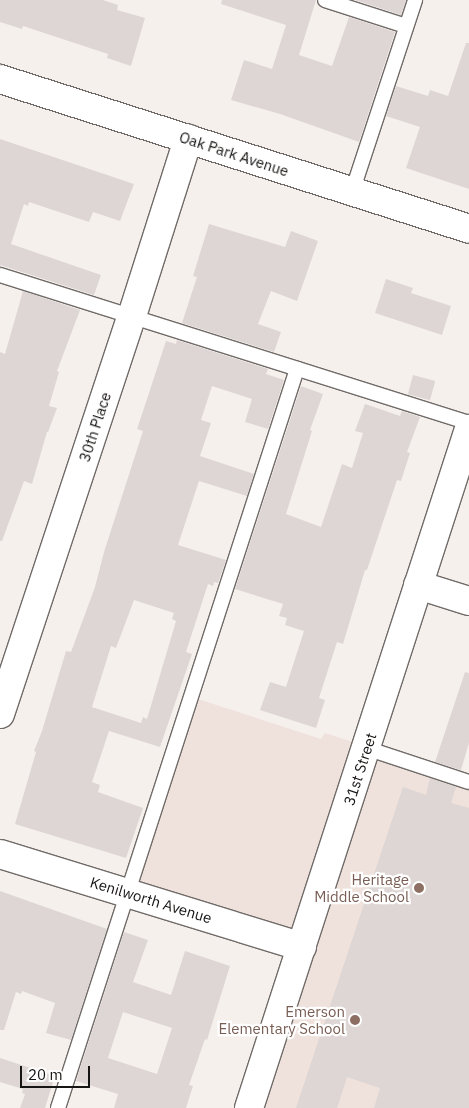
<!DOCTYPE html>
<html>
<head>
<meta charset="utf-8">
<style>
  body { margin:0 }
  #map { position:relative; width:469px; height:1108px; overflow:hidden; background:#f6f0ed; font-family:"IBM Plex Sans",sans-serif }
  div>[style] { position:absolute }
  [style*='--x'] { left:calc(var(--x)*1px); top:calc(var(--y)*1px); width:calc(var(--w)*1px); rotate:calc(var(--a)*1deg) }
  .built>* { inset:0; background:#efe1db }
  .building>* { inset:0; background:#ddd6d4; transform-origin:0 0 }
  .roads { filter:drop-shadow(1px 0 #706b68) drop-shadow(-1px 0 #706b68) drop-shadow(0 1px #706b68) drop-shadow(0 -1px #706b68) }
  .lane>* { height:14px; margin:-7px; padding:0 7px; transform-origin:7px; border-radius:7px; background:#fff }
  .street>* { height:28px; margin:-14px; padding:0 14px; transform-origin:14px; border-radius:14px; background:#fff }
  .secondary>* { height:28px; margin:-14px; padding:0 14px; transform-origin:14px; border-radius:14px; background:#fff }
  .dots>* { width:14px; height:14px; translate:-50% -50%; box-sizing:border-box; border:2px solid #fff; border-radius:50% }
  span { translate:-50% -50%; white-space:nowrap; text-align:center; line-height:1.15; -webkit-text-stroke:4.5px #fff; paint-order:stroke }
  .street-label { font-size:15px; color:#171514 }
  .education-label { font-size:15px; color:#785e54 }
  .right { translate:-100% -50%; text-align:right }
  .scale { position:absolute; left:20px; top:1066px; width:70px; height:22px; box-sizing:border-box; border:2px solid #171514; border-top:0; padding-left:6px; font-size:15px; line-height:18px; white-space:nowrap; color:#171514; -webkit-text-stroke:4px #fff; paint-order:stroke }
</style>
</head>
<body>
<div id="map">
  <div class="built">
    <div style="clip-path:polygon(191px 691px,198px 699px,321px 739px,325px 733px,353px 742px,469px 787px,469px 1108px,265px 1108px,319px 941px,292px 937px,130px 885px)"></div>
  </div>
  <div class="building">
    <div style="clip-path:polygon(0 0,103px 0,118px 5px,117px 10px,145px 18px,131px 66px,107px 58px,108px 54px,23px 26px,22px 29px,0 22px)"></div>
    <div style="clip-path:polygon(222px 0,316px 0,299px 55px,332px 66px,349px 17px,395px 32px,359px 142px,280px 114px,231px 100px,244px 60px,272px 69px,286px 25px,221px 4px)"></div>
    <div style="clip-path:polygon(355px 0,406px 0,401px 15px)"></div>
    <div style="clip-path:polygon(466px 43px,469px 43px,469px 189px,406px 168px,420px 127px,386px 116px,396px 86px,428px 96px,430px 90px,448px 96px)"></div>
    <div style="clip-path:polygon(0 139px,134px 184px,120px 221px,93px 212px,89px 222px,29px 202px,28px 206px,24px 204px,11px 244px,101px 275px,94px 295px,0 265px)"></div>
    <div style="clip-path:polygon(209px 224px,285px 247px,291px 231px,318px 241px,297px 301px,271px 291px,258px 324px,281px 332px,274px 352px,182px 323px,197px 277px,193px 276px)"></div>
    <div style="clip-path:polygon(386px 279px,413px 288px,411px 293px,451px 306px,442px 335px,375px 313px)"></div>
    <div style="clip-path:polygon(23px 291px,80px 310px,57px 371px,59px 372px,49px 406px,57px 408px,48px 432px,47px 432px,32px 484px,24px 481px,2px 541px,0 541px,0 352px,5px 354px)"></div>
    <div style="clip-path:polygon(evenodd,177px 340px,268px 369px,266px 374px,284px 380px,268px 429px,245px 422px,252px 399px,212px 386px,201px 420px,211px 423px,200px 456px,254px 474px,247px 496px,199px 481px,178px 545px,226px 560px,218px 583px,214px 582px,213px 586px,208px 584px,186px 652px,192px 654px,160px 747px,109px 731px,92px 782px,100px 785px,98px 792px,143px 808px,126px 858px,15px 824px,36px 752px,34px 751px,42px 731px,66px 651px,71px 652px,95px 587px,104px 552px,143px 431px,137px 429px,146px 402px,166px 341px,176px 344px,177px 340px,134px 600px,174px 613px,172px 619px,176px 621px,147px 719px,143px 717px,141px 723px,92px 707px,111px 646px,116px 648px,134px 600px)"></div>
    <div style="left:413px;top:375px;width:23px;height:20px;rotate:15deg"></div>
    <div style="clip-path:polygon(301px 386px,323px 394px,310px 430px,312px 431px,286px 514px,321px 527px,342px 464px,352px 468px,363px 433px,355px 431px,365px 404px,400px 416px,402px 411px,420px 417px,407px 452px,410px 453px,401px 481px,397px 480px,367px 570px,365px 570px,343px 644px,337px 642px,319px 698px,325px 700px,316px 728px,260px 710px,270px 682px,286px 687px,304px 631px,285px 625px,287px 618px,279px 616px,283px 604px,235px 589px)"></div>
    <div style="clip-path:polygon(465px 672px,469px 673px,469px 743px,461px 770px,435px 762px)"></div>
    <div style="clip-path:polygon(430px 778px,456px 787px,451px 803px,469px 808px,469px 1108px,374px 1108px,380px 1088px,347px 1077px,337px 1108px,296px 1108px,403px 787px,426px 795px)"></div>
    <div style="clip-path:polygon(0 891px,107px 929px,71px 1040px,46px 1033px,55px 1003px,22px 991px,21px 994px,16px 992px,4px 1030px,0 1030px)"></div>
    <div style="clip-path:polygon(evenodd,124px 932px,148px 940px,133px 982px,171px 995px,185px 951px,230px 966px,207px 1040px,205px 1039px,189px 1085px,193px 1086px,186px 1108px,114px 1108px,118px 1094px,76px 1081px,124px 932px,123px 1012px,172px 1028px,157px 1074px,108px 1058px,123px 1012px)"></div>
    <div style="clip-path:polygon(0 1058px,55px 1076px,45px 1108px,20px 1108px,25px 1094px,22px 1093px,23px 1089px,0 1082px)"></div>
  </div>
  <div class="roads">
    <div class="lane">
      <div style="--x:325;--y:0;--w:85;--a:17.8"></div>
      <div style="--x:352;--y:192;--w:202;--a:-71.8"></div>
      <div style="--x:0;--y:275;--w:492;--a:17.5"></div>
      <div style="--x:366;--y:748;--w:108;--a:18.3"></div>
      <div style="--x:58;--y:1108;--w:777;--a:-72.08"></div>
    </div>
    <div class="street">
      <div style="--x:418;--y:585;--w:53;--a:17.4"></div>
      <div style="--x:0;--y:714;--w:419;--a:-71.7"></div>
      <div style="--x:132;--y:316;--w:186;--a:-72.4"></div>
      <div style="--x:0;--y:854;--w:316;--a:17.1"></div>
      <div style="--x:249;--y:1108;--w:714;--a:-72.05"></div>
    </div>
    <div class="secondary">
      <div style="--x:0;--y:79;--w:492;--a:17.7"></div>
    </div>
  </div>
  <div class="dots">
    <div style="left:419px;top:888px;background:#8d6e63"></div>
    <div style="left:355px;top:1020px;background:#8d6e63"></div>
  </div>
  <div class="street-label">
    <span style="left:234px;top:154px;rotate:18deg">Oak Park Avenue</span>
    <span style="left:95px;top:427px;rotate:-72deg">30th Place</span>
    <span style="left:360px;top:769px;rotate:-72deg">31st Street</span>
    <span style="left:151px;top:900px;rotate:17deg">Kenilworth Avenue</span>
  </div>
  <div class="education-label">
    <span class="right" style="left:409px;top:888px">Heritage<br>Middle School</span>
    <span class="right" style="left:345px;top:1020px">Emerson<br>Elementary School</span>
  </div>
  <div class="scale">20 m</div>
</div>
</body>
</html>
